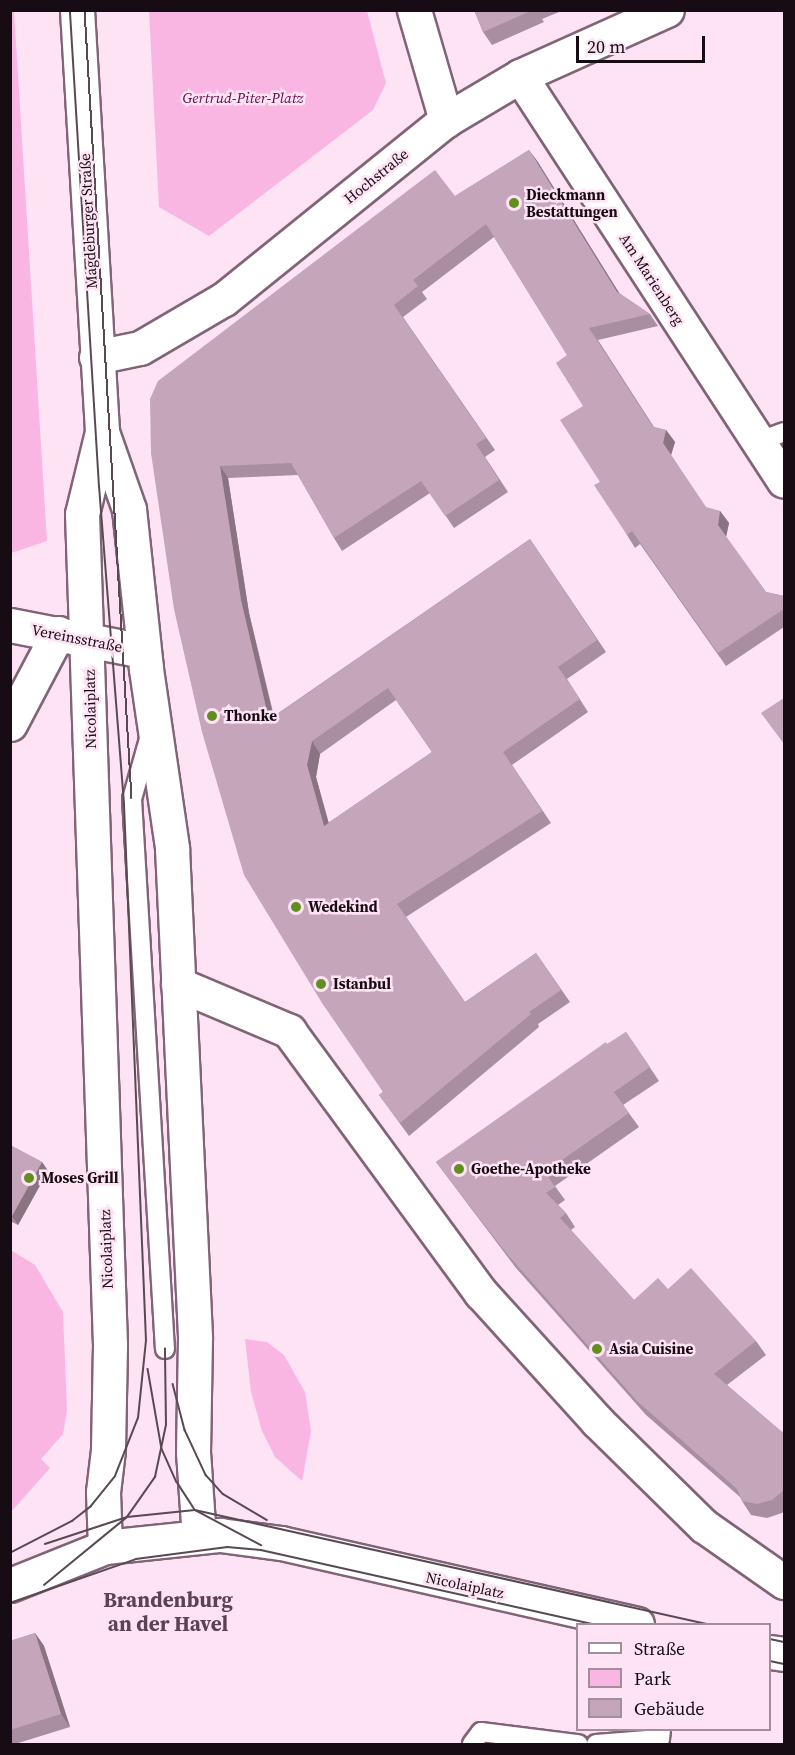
<!DOCTYPE html>
<html>
<head>
<meta charset="utf-8">
<style>
  body { margin:0 }
  #map { position:relative; width:795px; height:1755px; overflow:hidden; background:#fee3f4; font-family:"Source Serif 4",serif }
  div>[style] { position:absolute }
  [style*='--x'] { left:calc(var(--x)*1px); top:calc(var(--y)*1px); width:calc(var(--w)*1px); rotate:calc(var(--a)*1deg) }
  .green>* { inset:0; background:#fab6e2 }
  .roads { filter:drop-shadow(2px 0 #816477) drop-shadow(-2px 0 #816477) drop-shadow(0 2px #816477) drop-shadow(0 -2px #816477) }
  .lane>* { height:18px; margin:-9px; padding:0 9px; transform-origin:9px; border-radius:9px; background:#fff }
  .street>* { height:33px; margin:-16.5px; padding:0 16.5px; transform-origin:16.5px; border-radius:16.5px; background:#fff }
  .secondary>* { height:33px; margin:-16.5px; padding:0 16.5px; transform-origin:16.5px; border-radius:16.5px; background:#fff }
  .tram>* { height:1.5px; margin:-0.75px; padding:0 0.75px; transform-origin:0.75px; border-radius:0.75px; background:#594953 }
  .wall>* { inset:0; background:#a98e9f }
  .shaded-wall>* { inset:0; background:#8a7482 }
  .building>* { inset:0; background:#c5a5b9 }
  .dots>* { width:16px; height:16px; translate:-50% -50%; box-sizing:border-box; border:3px solid #fee3f4; border-radius:50% }
  span { translate:-50% -50%; white-space:nowrap; text-align:center; line-height:1.15; -webkit-text-stroke:5px #fee3f4; paint-order:stroke }
  .park-label { font-size:15px; color:#5d0c4a; font-style:italic }
  .street-label { font-size:15px; color:#170c13 }
  .poi-label { font-size:15px; color:#170c13; font-weight:700 }
  .left { translate:0 -50%; text-align:left }
  .district-label { font-size:21px; color:#5d4253; font-weight:700 }
  .frame { position:absolute; inset:0; border:12px solid #170c13; pointer-events:none }
  .legend { position:absolute; left:576px; top:1623px; width:195px; height:108px; box-sizing:border-box; background:#fee3f4; border:2px solid #a28d9a; margin:0; padding:8px 10px; list-style:none; font-size:18px; color:#170c13 }
  .legend li { display:flex; align-items:center; gap:12px; height:30px }
  .legend b { width:30px; border:2px solid #a28d9a }
  .scale { position:absolute; left:576px; top:36px; width:129px; height:27px; box-sizing:border-box; border:3px solid #170c13; border-top:0; padding-left:8px; font-size:18px; line-height:21px; white-space:nowrap; color:#170c13; -webkit-text-stroke:4px #fee3f4; paint-order:stroke }
</style>
</head>
<body>
<div id="map">
  <div class="green">
    <div style="clip-path:polygon(10px 11px,14px 11px,47px 541px,11px 553px)"></div>
    <div style="clip-path:polygon(149px 11px,367px 11px,386px 83px,373px 110px,209px 236px,159px 207px)"></div>
    <div style="clip-path:polygon(11px 1250px,35px 1265px,63px 1312px,67px 1411px,63px 1434px,41px 1459px,50px 1468px,11px 1512px)"></div>
    <div style="clip-path:polygon(245px 1339px,267px 1342px,284px 1355px,305px 1392px,311px 1431px,302px 1481px,275px 1457px,262px 1431px,251px 1392px)"></div>
  </div>
  <div class="roads">
    <div class="lane">
      <div style="--x:757;--y:442;--w:29;--a:-20"></div>
      <div style="--x:149;--y:739;--w:62;--a:105.8"></div>
      <div style="--x:132;--y:799;--w:551;--a:86.57"></div>
      <div style="--x:472;--y:1744;--w:15;--a:-53"></div>
      <div style="--x:481;--y:1732;--w:98;--a:7.1"></div>
      <div style="--x:596;--y:1744;--w:64;--a:-4.5"></div>
      <div style="--x:660;--y:1739;--w:9;--a:-84"></div>
    </div>
    <div class="street">
      <div style="--x:414;--y:10;--w:115;--a:73.8"></div>
      <div style="--x:520;--y:76;--w:483;--a:56.9"></div>
      <div style="--x:96;--y:357;--w:45;--a:-11.6"></div>
      <div style="--x:140;--y:348;--w:97;--a:-30.3"></div>
      <div style="--x:224;--y:299;--w:285;--a:-38.9"></div>
      <div style="--x:446;--y:120;--w:86;--a:-30.7"></div>
      <div style="--x:520;--y:76;--w:161;--a:-24.2"></div>
      <div style="--x:10;--y:625;--w:136;--a:11"></div>
      <div style="--x:10;--y:724;--w:103;--a:-62.2"></div>
      <div style="--x:178;--y:984;--w:121;--a:22.9"></div>
      <div style="--x:289;--y:1031;--w:325;--a:53.8"></div>
      <div style="--x:481;--y:1293;--w:173;--a:47.8"></div>
      <div style="--x:597;--y:1421;--w:150;--a:44.5"></div>
      <div style="--x:704;--y:1526;--w:98;--a:35"></div>
    </div>
    <div class="secondary">
      <div style="--x:77;--y:10;--w:423;--a:86.6"></div>
      <div style="--x:102;--y:432;--w:82;--a:70.7"></div>
      <div style="--x:129;--y:509;--w:161;--a:83.9"></div>
      <div style="--x:146;--y:669;--w:181;--a:81.7"></div>
      <div style="--x:172;--y:848;--w:491;--a:87.3"></div>
      <div style="--x:195;--y:1338;--w:114;--a:91"></div>
      <div style="--x:193;--y:1452;--w:85;--a:86"></div>
      <div style="--x:102;--y:432;--w:84;--a:103.7"></div>
      <div style="--x:82;--y:514;--w:831;--a:88.07"></div>
      <div style="--x:110;--y:1345;--w:105;--a:91.1"></div>
      <div style="--x:108;--y:1450;--w:42;--a:96.8"></div>
      <div style="--x:103;--y:1492;--w:55;--a:87.9"></div>
      <div style="--x:10;--y:1585;--w:102;--a:-21.8"></div>
      <div style="--x:105;--y:1547;--w:116;--a:-6"></div>
      <div style="--x:220;--y:1535;--w:62;--a:7.5"></div>
      <div style="--x:281;--y:1543;--w:365;--a:12.8"></div>
      <div style="--x:770;--y:1652;--w:14;--a:8"></div>
    </div>
  </div>
  <div class="tram">
    <div style="--x:85;--y:10;--w:789;--a:86.59"></div>
    <div style="--x:148;--y:1369;--w:81;--a:80.1"></div>
    <div style="--x:162;--y:1449;--w:36;--a:66"></div>
    <div style="--x:177;--y:1482;--w:33;--a:57"></div>
    <div style="--x:195;--y:1510;--w:75;--a:27.9"></div>
    <div style="--x:173;--y:1384;--w:48;--a:75.4"></div>
    <div style="--x:185;--y:1430;--w:50;--a:65"></div>
    <div style="--x:206;--y:1475;--w:25;--a:48"></div>
    <div style="--x:223;--y:1494;--w:51;--a:30.6"></div>
    <div style="--x:45;--y:1544;--w:86;--a:-18.2"></div>
    <div style="--x:127;--y:1517;--w:68;--a:-5.9"></div>
    <div style="--x:195;--y:1510;--w:525;--a:12.55"></div>
    <div style="--x:10;--y:1553;--w:70;--a:-27.3"></div>
    <div style="--x:72;--y:1521;--w:24;--a:-38"></div>
    <div style="--x:91;--y:1506;--w:38;--a:-51"></div>
    <div style="--x:115;--y:1476;--w:62;--a:-68.4"></div>
    <div style="--x:138;--y:1418;--w:77;--a:-84.1"></div>
    <div style="--x:146;--y:1341;--w:537;--a:-92.35"></div>
    <div style="--x:124;--y:804;--w:318;--a:-94.5"></div>
    <div style="--x:99;--y:487;--w:478;--a:-93.5"></div>
    <div style="--x:44;--y:1585;--w:107;--a:-39.3"></div>
    <div style="--x:127;--y:1517;--w:49;--a:-55"></div>
    <div style="--x:155;--y:1477;--w:53;--a:-78.1"></div>
    <div style="--x:166;--y:1425;--w:76;--a:-90.8"></div>
    <div style="--x:10;--y:1603;--w:133;--a:-19.2"></div>
    <div style="--x:136;--y:1559;--w:92;--a:-7.5"></div>
    <div style="--x:227;--y:1547;--w:34;--a:5"></div>
    <div style="--x:261;--y:1550;--w:339;--a:12.6"></div>
    <div style="--x:770;--y:1639;--w:14;--a:12"></div>
    <div style="--x:770;--y:1661;--w:14;--a:12"></div>
  </div>
  <div class="wall">
    <div style="clip-path:polygon(474px 10px,564px 10px,542px 19px,544px 22px,492px 45px,483px 32px)"></div>
    <div style="clip-path:polygon(evenodd,529px 150px,619px 293px,650px 314px,658px 326px,598px 340px,654px 427px,666px 430px,675px 442px,671px 455px,706px 508px,720px 511px,729px 523px,726px 537px,766px 592px,784px 596px,784px 627px,726px 666px,640px 544px,635px 548px,627px 535px,600px 482px,583px 406px,567px 355px,494px 237px,422px 292px,427px 299px,403px 317px,495px 450px,485px 457px,508px 492px,454px 528px,430px 493px,342px 551px,334px 538px,298px 475px,228px 478px,249px 613px,274px 716px,530px 539px,606px 652px,567px 679px,588px 712px,512px 765px,551px 823px,406px 917px,465px 1002px,536px 953px,570px 1002px,538px 1024px,539px 1027px,409px 1136px,379px 1095px,383px 1092px,151px 453px,455px 196px,529px 150px,396px 700px,432px 752px,328px 823px,316px 777px,320px 754px,396px 700px)"></div>
    <div style="clip-path:polygon(626px 1032px,659px 1081px,623px 1105px,639px 1127px,555px 1186px,565px 1200px,558px 1205px,566px 1213px,575px 1227px,571px 1230px,634px 1300px,668px 1289px,756px 1341px,766px 1355px,727px 1385px,782px 1432px,784px 1431px,784px 1511px,782px 1513px,767px 1518px,751px 1515px,742px 1501px,740px 1497px,646px 1415px,516px 1268px,436px 1162px)"></div>
    <div style="clip-path:polygon(10px 1145px,42px 1162px,48px 1171px,18px 1225px,10px 1221px)"></div>
    <div style="clip-path:polygon(35px 1633px,44px 1646px,70px 1727px,15px 1744px,10px 1744px,10px 1641px)"></div>
  </div>
  <div class="shaded-wall">
    <div style="clip-path:polygon(529px 150px,538px 162px,626px 304px,617px 292px)"></div>
    <div style="clip-path:polygon(666px 430px,675px 442px,671px 455px,663px 443px)"></div>
    <div style="clip-path:polygon(220px 466px,228px 478px,249px 613px,277px 732px,269px 720px,241px 600px)"></div>
    <div style="clip-path:polygon(720px 511px,729px 523px,726px 537px,718px 525px)"></div>
    <div style="clip-path:polygon(312px 741px,320px 754px,316px 777px,333px 838px,324px 826px,307px 765px)"></div>
    <div style="clip-path:polygon(42px 1162px,48px 1171px,18px 1225px,12px 1216px)"></div>
    <div style="clip-path:polygon(35px 1633px,44px 1646px,70px 1727px,61px 1714px)"></div>
  </div>
  <div class="building">
    <div style="clip-path:polygon(474px 10px,533px 10px,483px 32px)"></div>
    <div style="clip-path:polygon(evenodd,529px 150px,617px 292px,650px 314px,589px 328px,653px 427px,666px 430px,663px 443px,706px 507px,720px 511px,718px 525px,766px 592px,784px 596px,784px 609px,718px 653px,632px 531px,627px 535px,594px 485px,600px 482px,560px 420px,583px 406px,556px 363px,567px 355px,486px 224px,413px 280px,418px 286px,394px 305px,486px 438px,476px 444px,499px 480px,445px 516px,421px 481px,334px 538px,291px 463px,220px 466px,241px 600px,269px 720px,530px 539px,597px 640px,558px 667px,580px 699px,503px 752px,542px 811px,397px 904px,465px 1002px,536px 953px,561px 990px,529px 1012px,531px 1014px,400px 1123px,379px 1095px,383px 1092px,322px 1003px,244px 875px,202px 732px,174px 609px,151px 453px,150px 399px,158px 381px,435px 170px,455px 196px,529px 150px,388px 688px,432px 752px,324px 826px,307px 765px,312px 741px,388px 688px)"></div>
    <div style="clip-path:polygon(784px 698px,784px 744px,761px 713px)"></div>
    <div style="clip-path:polygon(626px 1032px,650px 1067px,614px 1092px,629px 1113px,545px 1172px,555px 1187px,546px 1193px,566px 1213px,560px 1218px,634px 1300px,658px 1278px,668px 1289px,691px 1268px,756px 1341px,714px 1374px,782px 1432px,784px 1431px,784px 1490px,772px 1500px,757px 1504px,742px 1501px,737px 1489px,637px 1401px,507px 1254px,436px 1162px,606px 1042px,607px 1044px)"></div>
    <div style="clip-path:polygon(10px 1145px,42px 1162px,12px 1216px,10px 1216px)"></div>
    <div style="clip-path:polygon(35px 1633px,61px 1714px,10px 1730px,10px 1641px)"></div>
  </div>
  <div class="dots">
    <div style="left:514px;top:203px;background:#608e20"></div>
    <div style="left:212px;top:716px;background:#608e20"></div>
    <div style="left:296px;top:907px;background:#608e20"></div>
    <div style="left:321px;top:984px;background:#608e20"></div>
    <div style="left:459px;top:1169px;background:#608e20"></div>
    <div style="left:29px;top:1178px;background:#608e20"></div>
    <div style="left:597px;top:1349px;background:#608e20"></div>
  </div>
  <div class="park-label">
    <span style="left:243px;top:98px">Gertrud-Piter-Platz</span>
  </div>
  <div class="street-label">
    <span style="left:376px;top:176px;rotate:-39deg">Hochstraße</span>
    <span style="left:88px;top:221px;rotate:-93deg">Magdeburger Straße</span>
    <span style="left:652px;top:279px;rotate:57deg">Am Marienberg</span>
    <span style="left:77px;top:638px;rotate:11deg">Vereinsstraße</span>
    <span style="left:90px;top:709px;rotate:-91deg">Nicolaiplatz</span>
    <span style="left:106px;top:1249px;rotate:-92deg">Nicolaiplatz</span>
    <span style="left:465px;top:1585px;rotate:12deg">Nicolaiplatz</span>
  </div>
  <div class="poi-label">
    <span class="left" style="left:526px;top:203px">Dieckmann<br>Bestattungen</span>
    <span class="left" style="left:224px;top:716px">Thonke</span>
    <span class="left" style="left:308px;top:907px">Wedekind</span>
    <span class="left" style="left:333px;top:984px">Istanbul</span>
    <span class="left" style="left:471px;top:1169px">Goethe-Apotheke</span>
    <span class="left" style="left:41px;top:1178px">Moses Grill</span>
    <span class="left" style="left:609px;top:1349px">Asia Cuisine</span>
  </div>
  <div class="district-label">
    <span style="left:168px;top:1612px">Brandenburg<br>an der Havel</span>
  </div>
  <div class="frame"></div>
  <ul class="legend">
  <li><b style="height:8px;background:#fff"></b>Straße</li>
  <li><b style="height:16px;background:#fab6e2"></b>Park</li>
  <li><b style="height:16px;background:#c5a5b9"></b>Gebäude</li>
  </ul>
  <div class="scale">20 m</div>
</div>
</body>
</html>
